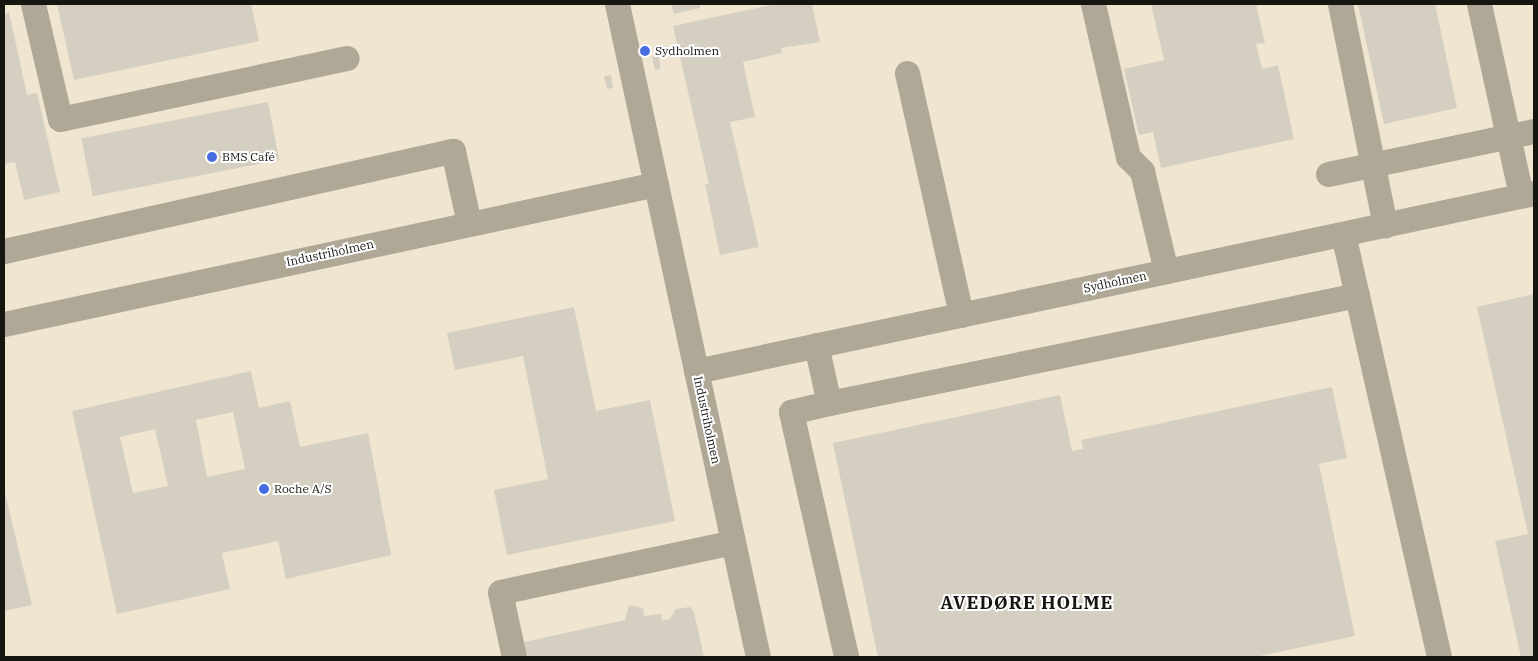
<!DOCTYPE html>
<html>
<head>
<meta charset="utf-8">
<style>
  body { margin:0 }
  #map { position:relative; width:1538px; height:661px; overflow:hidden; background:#f7f1e3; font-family:"IBM Plex Serif",serif }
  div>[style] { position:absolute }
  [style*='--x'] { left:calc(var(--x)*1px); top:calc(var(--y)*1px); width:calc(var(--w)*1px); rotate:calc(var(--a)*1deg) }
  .built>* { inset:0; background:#efe5d0; transform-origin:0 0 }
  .building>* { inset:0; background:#d5cfc1; transform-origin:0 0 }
  .minor>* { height:25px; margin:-12.5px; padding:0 12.5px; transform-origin:12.5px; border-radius:12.5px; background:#b0a897 }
  .dots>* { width:14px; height:14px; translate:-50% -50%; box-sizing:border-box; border:2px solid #fefefe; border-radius:50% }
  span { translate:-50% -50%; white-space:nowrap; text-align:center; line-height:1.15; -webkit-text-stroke:4px #fefefe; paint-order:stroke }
  .poi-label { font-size:12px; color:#171510 }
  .left { translate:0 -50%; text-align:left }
  .street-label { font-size:12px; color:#171510 }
  .district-label { font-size:18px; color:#171510; font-weight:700; letter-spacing:1px }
  .frame { position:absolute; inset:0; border:5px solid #171510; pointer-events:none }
</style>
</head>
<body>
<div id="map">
  <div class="built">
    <div style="left:4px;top:4px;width:1530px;height:653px"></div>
  </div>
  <div class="building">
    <div style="clip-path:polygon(57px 4px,251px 4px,259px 41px,74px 80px)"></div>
    <div style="clip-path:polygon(671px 4px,700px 4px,700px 8px,674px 14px)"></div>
    <div style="clip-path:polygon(776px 4px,812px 4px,820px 42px,781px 48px,782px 53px,743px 62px,755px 117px,730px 122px,759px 247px,720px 255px,705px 184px,709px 184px,673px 26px)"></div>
    <div style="clip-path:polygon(1151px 4px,1256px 4px,1265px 43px,1256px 44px,1262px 69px,1278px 65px,1294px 139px,1161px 168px,1153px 132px,1139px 135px,1124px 69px,1164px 60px)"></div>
    <div style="clip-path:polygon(1358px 4px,1435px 4px,1457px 108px,1384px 124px)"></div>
    <div style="clip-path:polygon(9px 12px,27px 95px,37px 93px,60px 192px,24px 200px,15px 162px,4px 164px,4px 14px)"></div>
    <div style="left:658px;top:55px;width:14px;height:6px;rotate:78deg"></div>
    <div style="clip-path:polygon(611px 75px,613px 88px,607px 89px,604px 76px)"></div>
    <div style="left:268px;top:102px;width:59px;height:190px;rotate:79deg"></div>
    <div style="clip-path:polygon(1534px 294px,1534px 657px,1521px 657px,1495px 541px,1528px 534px,1477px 307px)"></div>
    <div style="clip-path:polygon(574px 307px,596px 411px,650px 400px,675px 521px,507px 555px,494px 490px,548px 479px,523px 356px,455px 370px,447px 333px)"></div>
    <div style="clip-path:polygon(evenodd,251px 371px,259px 408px,290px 401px,300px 447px,368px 433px,391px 555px,286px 579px,278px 541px,222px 553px,230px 589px,117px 614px,72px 411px,251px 371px,233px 412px,245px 469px,207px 477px,196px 420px,233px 412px,251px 371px,155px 429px,168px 486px,133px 493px,120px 437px,155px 429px)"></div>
    <div style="clip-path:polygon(1332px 387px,1347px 458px,1319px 464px,1355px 636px,1255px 657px,878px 657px,833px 443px,1060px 395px,1072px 451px,1083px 449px,1081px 440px)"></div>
    <div style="clip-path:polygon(4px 489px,32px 605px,4px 611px)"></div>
    <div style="clip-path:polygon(629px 605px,643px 608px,644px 616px,661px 614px,662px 620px,670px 619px,676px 609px,690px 607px,694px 612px,704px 657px,526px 657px,524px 642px,625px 620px)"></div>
  </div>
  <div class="minor">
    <div style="--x:33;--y:4;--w:118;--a:76.8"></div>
    <div style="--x:60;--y:119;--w:293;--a:-12"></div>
    <div style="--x:617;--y:4;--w:668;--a:77.82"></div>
    <div style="--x:1093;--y:4;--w:157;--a:77.1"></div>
    <div style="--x:1128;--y:157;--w:20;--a:45"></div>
    <div style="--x:1142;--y:171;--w:103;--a:76.5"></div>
    <div style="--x:1340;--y:4;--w:226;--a:78.5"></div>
    <div style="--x:1479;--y:4;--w:196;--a:77.6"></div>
    <div style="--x:907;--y:73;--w:248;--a:77.4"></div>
    <div style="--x:1328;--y:174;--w:210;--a:-11.8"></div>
    <div style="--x:1343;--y:234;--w:434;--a:77.2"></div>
    <div style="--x:4;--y:251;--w:460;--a:-12.6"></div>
    <div style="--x:453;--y:151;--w:74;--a:77.5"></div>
    <div style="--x:4;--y:324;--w:667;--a:-12.12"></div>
    <div style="--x:816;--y:345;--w:59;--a:77.4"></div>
    <div style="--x:829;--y:403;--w:39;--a:167"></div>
    <div style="--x:791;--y:412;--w:251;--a:77.3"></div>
    <div style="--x:696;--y:371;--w:857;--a:-11.99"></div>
    <div style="--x:829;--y:403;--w:539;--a:-11.56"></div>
    <div style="--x:514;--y:657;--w:66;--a:-102.2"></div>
    <div style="--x:500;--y:592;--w:238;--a:-12.1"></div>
  </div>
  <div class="dots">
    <div style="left:645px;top:51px;background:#496de0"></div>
    <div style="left:212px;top:157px;background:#496de0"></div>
    <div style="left:264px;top:489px;background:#496de0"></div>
  </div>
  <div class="poi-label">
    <span class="left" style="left:655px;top:51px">Sydholmen</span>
    <span class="left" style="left:222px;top:157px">BMS Café</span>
    <span class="left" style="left:274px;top:489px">Roche A/S</span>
  </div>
  <div class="street-label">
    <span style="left:330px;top:253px;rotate:-12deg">Industriholmen</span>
    <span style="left:1115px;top:282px;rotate:-12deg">Sydholmen</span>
    <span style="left:707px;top:420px;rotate:78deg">Industriholmen</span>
  </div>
  <div class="district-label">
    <span style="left:1027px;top:603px">AVEDØRE HOLME</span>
  </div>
  <div class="frame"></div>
</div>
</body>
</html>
